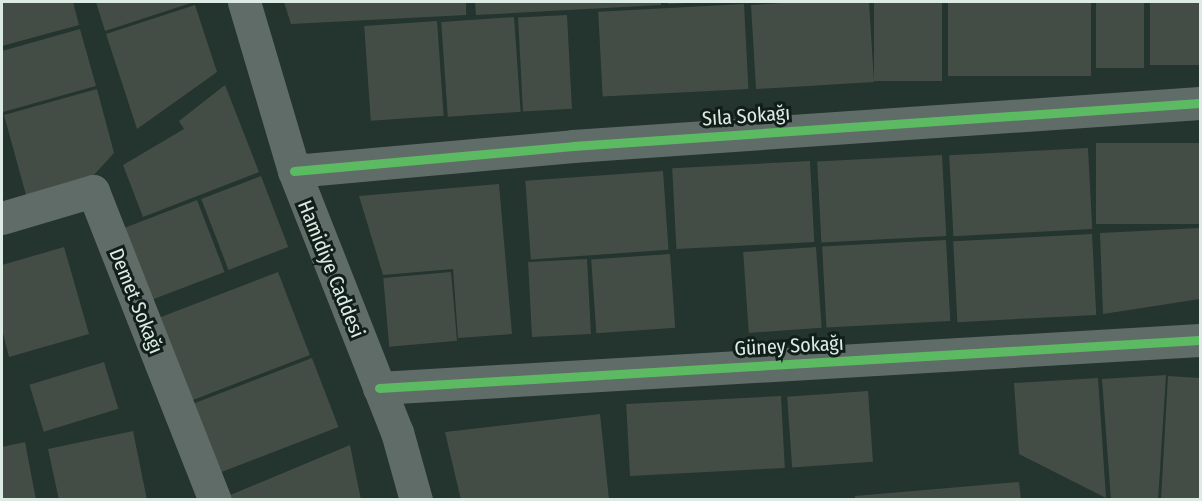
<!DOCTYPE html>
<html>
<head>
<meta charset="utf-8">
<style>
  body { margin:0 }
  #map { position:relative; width:1202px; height:501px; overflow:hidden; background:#24342e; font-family:"Fira Sans Condensed",sans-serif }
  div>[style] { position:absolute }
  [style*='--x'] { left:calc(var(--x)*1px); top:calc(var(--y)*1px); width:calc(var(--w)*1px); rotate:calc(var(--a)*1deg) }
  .building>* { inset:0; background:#434d45; transform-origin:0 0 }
  .minor>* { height:33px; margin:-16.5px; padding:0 16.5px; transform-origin:16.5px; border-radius:16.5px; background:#606c68 }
  .cycleway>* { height:9px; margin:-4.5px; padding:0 4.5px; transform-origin:4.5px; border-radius:4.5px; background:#5cba63 }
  span { translate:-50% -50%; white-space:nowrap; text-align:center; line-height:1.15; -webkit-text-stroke:6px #121e19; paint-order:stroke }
  .street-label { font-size:20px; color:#dcece5 }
  .frame { position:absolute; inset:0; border:3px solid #dcece5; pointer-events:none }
</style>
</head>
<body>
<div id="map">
  <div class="building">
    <div style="clip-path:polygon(2px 2px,73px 2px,79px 25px,2px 46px)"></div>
    <div style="clip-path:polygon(96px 2px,194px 2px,105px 31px)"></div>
    <div style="clip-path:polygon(284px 2px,466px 2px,466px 15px,291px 24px)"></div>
    <div style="clip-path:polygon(475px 2px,661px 2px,661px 5px,476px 15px)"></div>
    <div style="clip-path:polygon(668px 2px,688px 2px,688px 3px,668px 4px)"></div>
    <div style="clip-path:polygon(800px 2px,869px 2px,874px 82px,756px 89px,751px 5px)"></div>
    <div style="left:874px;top:2px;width:68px;height:79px"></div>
    <div style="left:948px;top:2px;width:143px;height:74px"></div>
    <div style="left:1096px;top:2px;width:48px;height:66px"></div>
    <div style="left:1150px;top:2px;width:50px;height:63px"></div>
    <div style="left:744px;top:4px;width:85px;height:146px;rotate:87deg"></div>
    <div style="clip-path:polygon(195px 5px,217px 72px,137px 129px,106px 34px)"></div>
    <div style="left:567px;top:15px;width:94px;height:49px;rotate:87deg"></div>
    <div style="left:514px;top:17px;width:95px;height:73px;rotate:86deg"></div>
    <div style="left:437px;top:21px;width:95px;height:73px;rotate:86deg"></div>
    <div style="clip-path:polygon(80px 29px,96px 86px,3px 112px,2px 51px)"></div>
    <div style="clip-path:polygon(225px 85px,259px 172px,143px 217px,123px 165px,184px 129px,179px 121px)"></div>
    <div style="clip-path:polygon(97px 89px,114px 153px,92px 177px,26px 195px,4px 115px)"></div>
    <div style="left:1200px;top:143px;width:81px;height:104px;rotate:90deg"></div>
    <div style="left:1088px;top:148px;width:81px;height:139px;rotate:87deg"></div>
    <div style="left:942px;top:155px;width:81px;height:125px;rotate:87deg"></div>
    <div style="left:810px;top:161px;width:81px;height:138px;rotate:87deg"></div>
    <div style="left:663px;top:171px;width:79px;height:138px;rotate:86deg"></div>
    <div style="left:261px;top:176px;width:76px;height:64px;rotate:69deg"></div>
    <div style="clip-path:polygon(499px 184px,512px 334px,458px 338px,453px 269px,383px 275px,359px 196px)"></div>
    <div style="left:197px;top:200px;width:77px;height:78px;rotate:69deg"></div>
    <div style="clip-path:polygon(1200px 228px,1200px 299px,1103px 314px,1100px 233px)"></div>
    <div style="left:1092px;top:234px;width:81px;height:139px;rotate:87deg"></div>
    <div style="left:946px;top:240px;width:81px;height:124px;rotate:87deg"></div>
    <div style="clip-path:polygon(64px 247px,89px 334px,9px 357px,2px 329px,2px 265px)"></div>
    <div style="left:816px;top:247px;width:81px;height:73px;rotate:86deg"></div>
    <div style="left:670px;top:254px;width:74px;height:79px;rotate:86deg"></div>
    <div style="left:587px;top:259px;width:75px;height:59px;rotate:87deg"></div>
    <div style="left:278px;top:272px;width:89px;height:126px;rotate:69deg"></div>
    <div style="left:451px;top:272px;width:69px;height:68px;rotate:85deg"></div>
    <div style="left:312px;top:358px;width:74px;height:126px;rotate:69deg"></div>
    <div style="left:104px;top:362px;width:49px;height:78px;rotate:73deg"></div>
    <div style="clip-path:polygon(1166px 375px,1158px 500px,1111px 500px,1102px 379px)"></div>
    <div style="clip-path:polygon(1168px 376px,1200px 378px,1200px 500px,1161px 500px)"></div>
    <div style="clip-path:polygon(1098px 378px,1106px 498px,1019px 454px,1014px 383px)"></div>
    <div style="left:868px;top:391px;width:71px;height:81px;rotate:86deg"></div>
    <div style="left:781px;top:396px;width:72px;height:155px;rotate:87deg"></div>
    <div style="clip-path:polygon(600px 414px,609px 500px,461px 500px,445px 432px)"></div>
    <div style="clip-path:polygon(133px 431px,147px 500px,59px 500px,48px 449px)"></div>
    <div style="clip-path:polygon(25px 442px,36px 500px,2px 500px,2px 447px)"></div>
    <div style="clip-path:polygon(350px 445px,361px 500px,230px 500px,228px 496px)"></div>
    <div style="clip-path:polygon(1019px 482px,1021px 500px,855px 500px,855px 496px)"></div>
  </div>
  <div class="minor">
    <div style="--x:244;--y:2;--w:176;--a:73.5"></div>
    <div style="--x:294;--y:171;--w:281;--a:68.5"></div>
    <div style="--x:397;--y:432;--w:71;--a:74.4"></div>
    <div style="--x:294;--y:171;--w:280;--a:-5.1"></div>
    <div style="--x:573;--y:146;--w:628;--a:-3.92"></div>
    <div style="--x:2;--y:218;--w:95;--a:-16.5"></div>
    <div style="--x:93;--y:191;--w:332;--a:68.5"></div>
    <div style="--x:379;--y:388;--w:822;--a:-3.35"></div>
  </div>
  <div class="cycleway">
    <div style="--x:294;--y:171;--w:280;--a:-5.1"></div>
    <div style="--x:573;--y:146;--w:628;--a:-3.92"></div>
    <div style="--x:379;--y:388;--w:822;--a:-3.35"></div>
  </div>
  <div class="street-label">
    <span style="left:746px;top:116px;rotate:-4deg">Sıla Sokağı</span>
    <span style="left:331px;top:269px;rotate:68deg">Hamidiye Caddesi</span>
    <span style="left:136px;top:301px;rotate:68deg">Demet Sokağı</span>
    <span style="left:789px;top:346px;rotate:-3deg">Güney Sokağı</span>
  </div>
  <div class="frame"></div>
</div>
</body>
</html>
